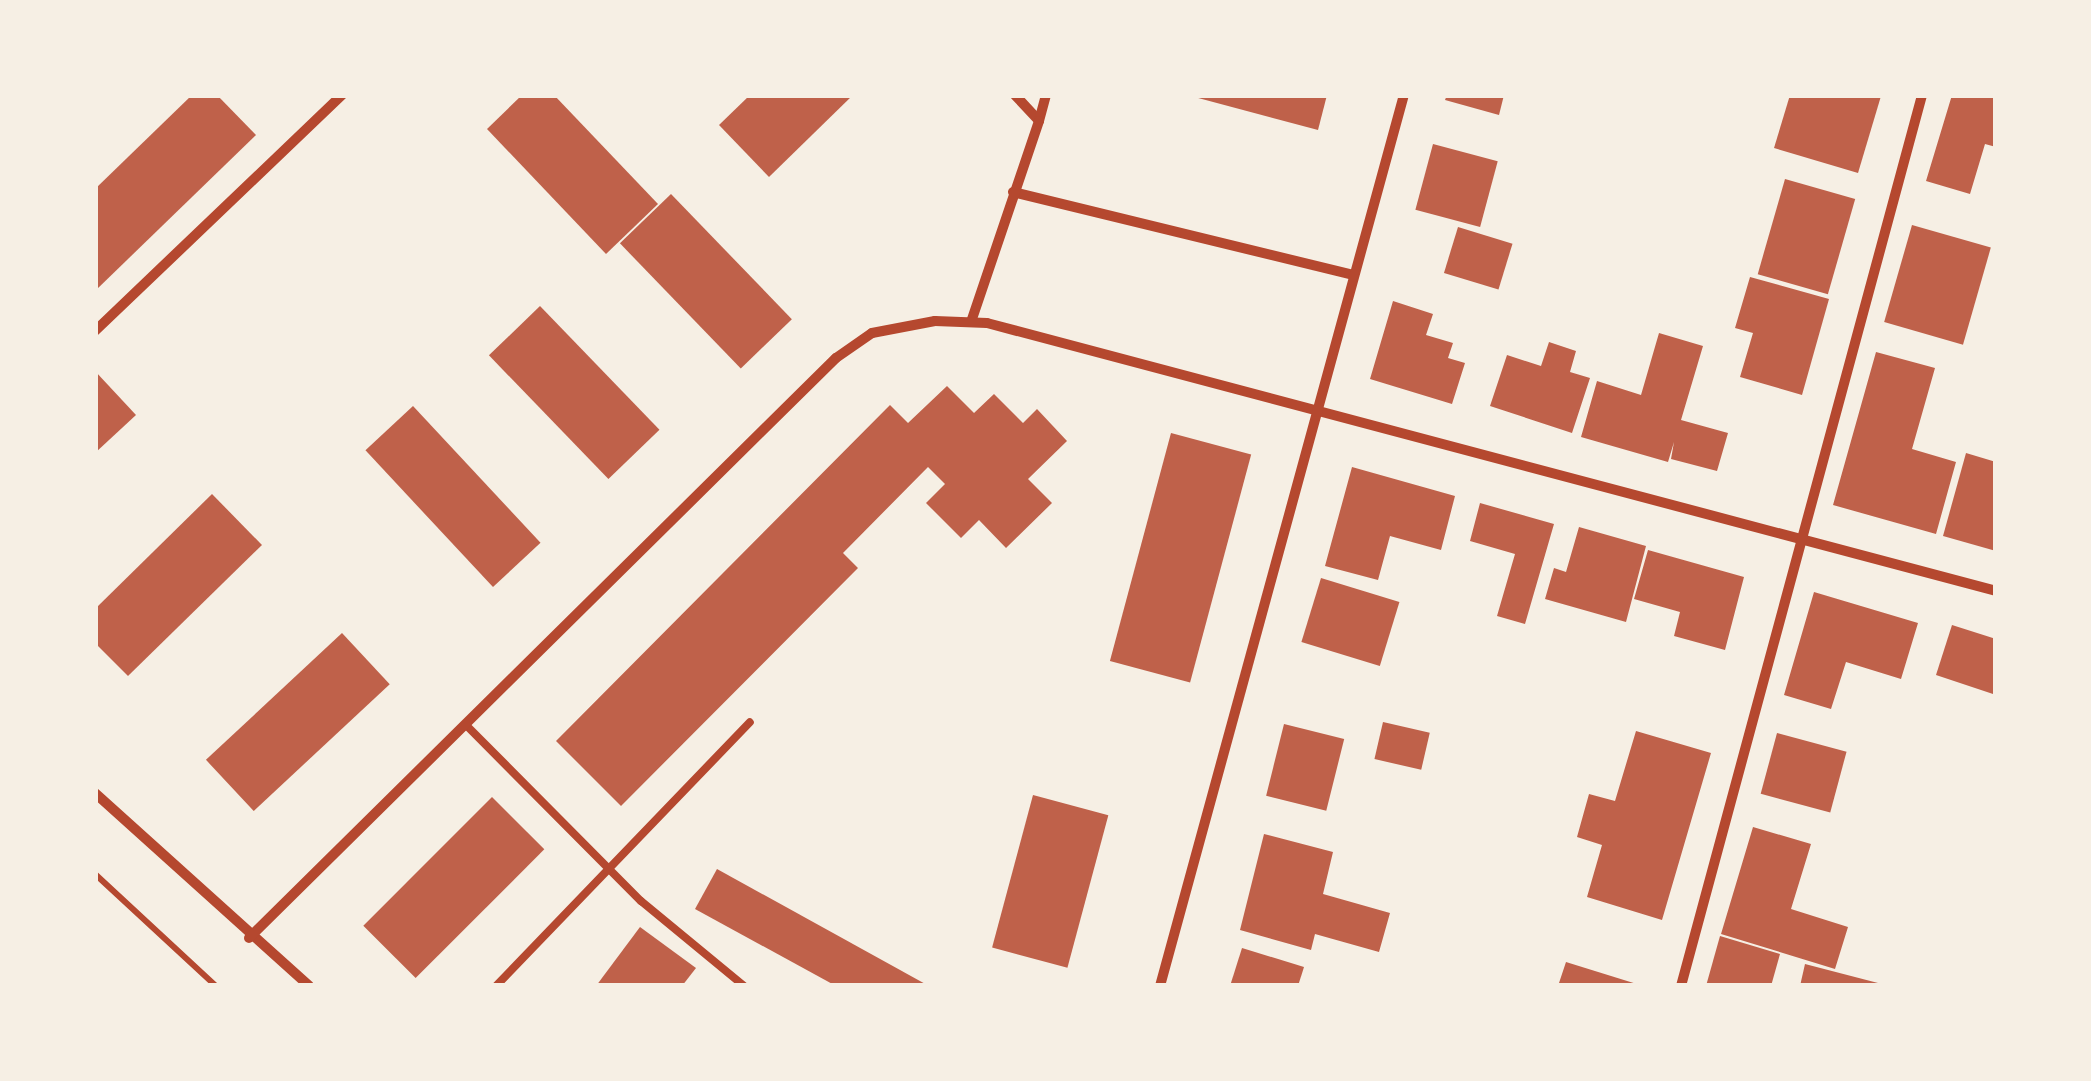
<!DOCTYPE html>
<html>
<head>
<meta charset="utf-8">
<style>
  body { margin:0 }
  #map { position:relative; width:2091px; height:1081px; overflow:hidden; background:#f6efe4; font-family:Lato,sans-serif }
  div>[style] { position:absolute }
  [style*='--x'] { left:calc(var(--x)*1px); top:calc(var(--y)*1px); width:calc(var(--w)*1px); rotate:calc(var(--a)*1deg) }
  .building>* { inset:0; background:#bf614a; transform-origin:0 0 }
  .path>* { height:6px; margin:-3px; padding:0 3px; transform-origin:3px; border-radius:3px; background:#b5482f }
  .service>* { height:8px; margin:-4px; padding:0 4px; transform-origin:4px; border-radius:4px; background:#b5482f }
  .minor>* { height:10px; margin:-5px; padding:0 5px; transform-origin:5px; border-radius:5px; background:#b5482f }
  span { translate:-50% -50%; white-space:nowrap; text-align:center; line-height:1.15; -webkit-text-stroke:10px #f6efe4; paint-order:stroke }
  .frame { position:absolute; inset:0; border:98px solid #f6efe4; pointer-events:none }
</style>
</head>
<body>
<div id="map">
  <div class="building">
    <div style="clip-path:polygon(192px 95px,217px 95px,256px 135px,95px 291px,95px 189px)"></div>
    <div style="clip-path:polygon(522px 95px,554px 95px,658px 204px,606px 254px,487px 129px)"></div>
    <div style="clip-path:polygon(750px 95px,853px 95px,769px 177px,719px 125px)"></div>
    <div style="clip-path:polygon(1187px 95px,1327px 95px,1318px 130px)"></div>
    <div style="clip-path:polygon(1447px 95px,1504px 95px,1499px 115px,1445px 100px)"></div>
    <div style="clip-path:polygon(1790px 95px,1881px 96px,1858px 173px,1774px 148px)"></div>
    <div style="clip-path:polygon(1952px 95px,1996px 95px,1996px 147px,1985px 144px,1970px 194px,1926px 181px)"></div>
    <div style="left:1433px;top:144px;width:67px;height:68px;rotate:15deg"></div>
    <div style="left:1785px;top:179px;width:73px;height:99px;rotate:16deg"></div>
    <div style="left:671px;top:194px;width:174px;height:71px;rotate:46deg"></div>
    <div style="left:1912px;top:225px;width:82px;height:101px;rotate:16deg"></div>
    <div style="left:1458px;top:227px;width:57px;height:48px;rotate:17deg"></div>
    <div style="clip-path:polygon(1750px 277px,1829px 299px,1802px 395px,1740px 377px,1753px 333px,1735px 328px)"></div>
    <div style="clip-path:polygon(1393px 301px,1433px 314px,1426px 335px,1453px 343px,1448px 358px,1465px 363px,1452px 404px,1370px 379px)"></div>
    <div style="left:540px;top:306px;width:172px;height:71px;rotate:46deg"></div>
    <div style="clip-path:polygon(1659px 333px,1703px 346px,1681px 420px,1728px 433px,1717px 471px,1671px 459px,1674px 442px,1668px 462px,1581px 437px,1597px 381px,1641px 395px)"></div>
    <div style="clip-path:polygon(1549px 342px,1576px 351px,1570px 372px,1590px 378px,1572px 433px,1490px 406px,1507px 355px,1541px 366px)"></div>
    <div style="clip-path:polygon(1876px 352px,1935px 368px,1912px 449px,1956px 462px,1936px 534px,1833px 505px)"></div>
    <div style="clip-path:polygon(95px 371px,136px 415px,95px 453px)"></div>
    <div style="clip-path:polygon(947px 386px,974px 413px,994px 394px,1023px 423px,1037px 409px,1067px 441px,1028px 479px,1052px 503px,1006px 548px,979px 520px,961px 538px,926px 503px,945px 484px,928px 467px,843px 553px,858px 568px,621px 806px,556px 741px,890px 405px,908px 423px)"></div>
    <div style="left:413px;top:406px;width:187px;height:65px;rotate:47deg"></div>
    <div style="left:1171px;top:433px;width:83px;height:236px;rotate:15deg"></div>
    <div style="clip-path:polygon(1966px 453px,1996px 462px,1996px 551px,1943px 536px)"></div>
    <div style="clip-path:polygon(1352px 467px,1455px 496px,1441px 550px,1390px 536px,1378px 580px,1325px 566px)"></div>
    <div style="clip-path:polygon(212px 494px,262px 545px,128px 676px,95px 643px,95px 609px)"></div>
    <div style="clip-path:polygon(1480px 503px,1554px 524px,1525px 624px,1497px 616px,1515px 554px,1470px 541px)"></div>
    <div style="clip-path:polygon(1579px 527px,1646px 546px,1626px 622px,1545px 599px,1554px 568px,1566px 572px)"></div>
    <div style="clip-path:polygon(1648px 550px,1744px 577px,1725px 650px,1674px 636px,1680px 612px,1634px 599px)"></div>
    <div style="left:1321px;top:578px;width:82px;height:67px;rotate:17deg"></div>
    <div style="clip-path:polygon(1814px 592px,1918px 623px,1901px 679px,1846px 662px,1831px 709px,1784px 695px)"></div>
    <div style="clip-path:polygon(1952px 625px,1996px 639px,1996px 695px,1936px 675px)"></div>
    <div style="left:342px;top:633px;width:70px;height:186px;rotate:47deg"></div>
    <div style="left:1383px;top:722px;width:48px;height:38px;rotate:13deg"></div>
    <div style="left:1284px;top:724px;width:62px;height:74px;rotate:14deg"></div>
    <div style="clip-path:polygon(1636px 731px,1711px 753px,1662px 920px,1587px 897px,1602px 845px,1577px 837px,1589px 794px,1615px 801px)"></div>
    <div style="left:1777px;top:733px;width:72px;height:63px;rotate:15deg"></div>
    <div style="left:1033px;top:795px;width:78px;height:158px;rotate:15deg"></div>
    <div style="left:492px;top:797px;width:74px;height:182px;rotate:45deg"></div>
    <div style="clip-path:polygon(1753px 827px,1811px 844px,1791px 909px,1848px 927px,1835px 969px,1721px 934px)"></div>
    <div style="clip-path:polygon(1264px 834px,1333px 852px,1323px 894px,1390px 913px,1379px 952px,1315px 934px,1311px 950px,1240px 930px)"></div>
    <div style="clip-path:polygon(717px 869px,929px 986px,836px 986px,695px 909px)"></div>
    <div style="clip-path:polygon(640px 927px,696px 968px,682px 986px,596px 986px)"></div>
    <div style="clip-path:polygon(1720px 936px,1780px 954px,1771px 986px,1706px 986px)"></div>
    <div style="clip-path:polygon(1242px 948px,1304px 967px,1298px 986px,1230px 986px)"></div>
    <div style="clip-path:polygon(1566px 962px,1640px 985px,1640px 986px,1558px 986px)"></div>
    <div style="clip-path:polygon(1805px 964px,1878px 983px,1878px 986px,1800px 986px)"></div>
  </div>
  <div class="path">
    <div style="--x:95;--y:874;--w:165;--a:42.8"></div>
  </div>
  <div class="service">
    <div style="--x:467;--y:726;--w:247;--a:45.2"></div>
    <div style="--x:641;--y:901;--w:134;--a:39.5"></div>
    <div style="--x:496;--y:986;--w:366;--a:-46.1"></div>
  </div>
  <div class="minor">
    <div style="--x:1015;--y:95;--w:35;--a:47"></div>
    <div style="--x:1039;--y:121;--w:27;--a:-75"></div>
    <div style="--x:1013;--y:192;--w:350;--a:13.7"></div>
    <div style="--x:971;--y:322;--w:212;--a:-71.3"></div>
    <div style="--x:95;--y:331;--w:342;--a:-43.7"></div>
    <div style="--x:95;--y:793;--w:288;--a:42"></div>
    <div style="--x:249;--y:938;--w:825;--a:-44.66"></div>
    <div style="--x:836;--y:358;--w:44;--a:-34.8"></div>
    <div style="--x:872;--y:333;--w:64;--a:-10.8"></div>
    <div style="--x:935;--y:321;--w:52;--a:2.2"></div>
    <div style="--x:987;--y:323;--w:1044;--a:14.87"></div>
    <div style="--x:1160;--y:986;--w:924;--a:-74.69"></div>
    <div style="--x:1681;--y:986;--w:923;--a:-74.86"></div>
  </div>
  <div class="frame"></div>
</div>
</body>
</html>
